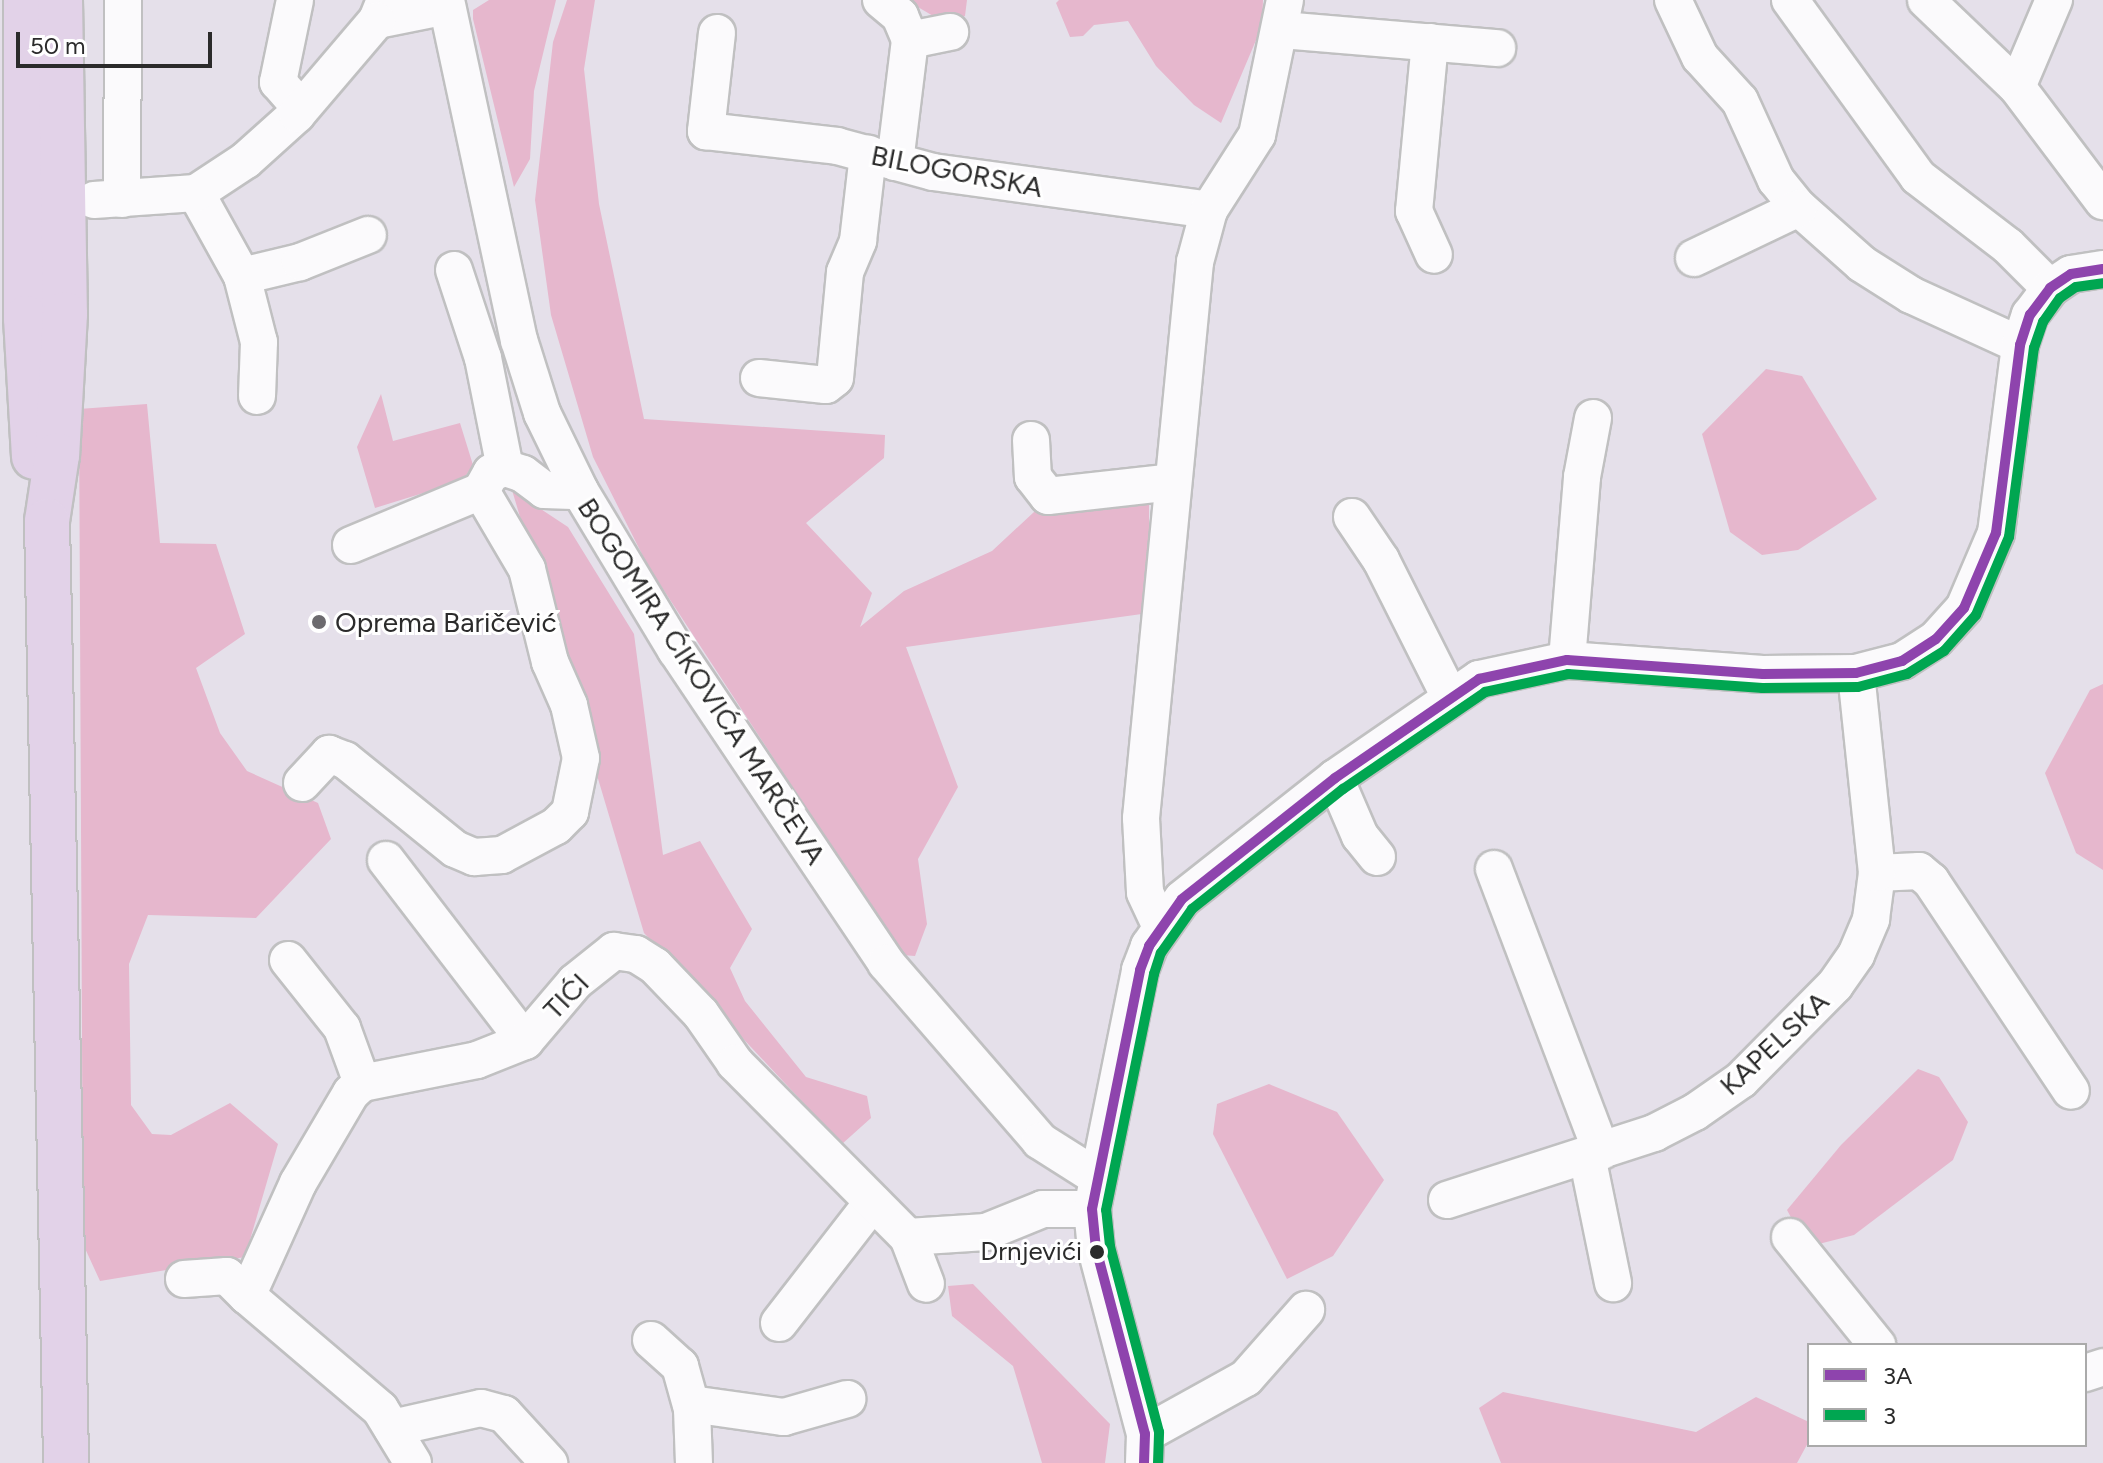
<!DOCTYPE html>
<html>
<head>
<meta charset="utf-8">
<style>
  body { margin:0 }
  #map { position:relative; width:2103px; height:1463px; overflow:hidden; background:#e5e0ea; font-family:Figtree,sans-serif }
  div>[style] { position:absolute }
  [style*='--x'] { left:calc(var(--x)*1px); top:calc(var(--y)*1px); width:calc(var(--w)*1px); rotate:calc(var(--a)*1deg) }
  .green>* { inset:0; background:#e6b7cd }
  .roads { filter:drop-shadow(2px 0 #c0c0c1) drop-shadow(-2px 0 #c0c0c1) drop-shadow(0 2px #c0c0c1) drop-shadow(0 -2px #c0c0c1) }
  .minor>* { height:36px; margin:-18px; padding:0 18px; transform-origin:18px; border-radius:18px; background:#fbfafc }
  .major>* { height:44px; margin:-22px; padding:0 22px; transform-origin:22px; border-radius:22px; background:#e2d2e8 }
  .bus-1>* { height:10px; margin:-5px; padding:0 5px; transform-origin:5px; border-radius:5px; background:#8e44ad }
  .bus-2>* { height:10px; margin:-5px; padding:0 5px; transform-origin:5px; border-radius:5px; background:#00a651 }
  .dots>* { width:22px; height:22px; translate:-50% -50%; box-sizing:border-box; border:4px solid #fff; border-radius:50% }
  span { translate:-50% -50%; white-space:nowrap; text-align:center; line-height:1.15; -webkit-text-stroke:6px #fff; paint-order:stroke }
  .bus-label { font-size:26px; color:#2b2b2b }
  .right { translate:-100% -50%; text-align:right }
  .street-label { font-size:28px; color:#2b2b2b }
  .poi-label { font-size:28px; color:#2b2b2b }
  .left { translate:0 -50%; text-align:left }
  .legend { position:absolute; left:1807px; top:1343px; width:280px; height:104px; box-sizing:border-box; background:#fff; border:2px solid #aaa; margin:0; padding:10px 14px; list-style:none; font-size:24px; color:#2b2b2b }
  .legend li { display:flex; align-items:center; gap:16px; height:40px }
  .legend b { width:40px; border:2px solid #aaa }
  .scale { position:absolute; left:16px; top:32px; width:196px; height:36px; box-sizing:border-box; border:4px solid #2b2b2b; border-top:0; padding-left:10px; font-size:24px; line-height:28px; white-space:nowrap; color:#2b2b2b; -webkit-text-stroke:6px #fff; paint-order:stroke }
</style>
</head>
<body>
<div id="map">
  <div class="green">
    <div style="clip-path:polygon(489px 0,556px 0,534px 91px,530px 159px,514px 187px,473px 19px,473px 10px)"></div>
    <div style="clip-path:polygon(567px 0,595px 0,584px 69px,599px 204px,644px 419px,885px 435px,884px 458px,806px 523px,872px 593px,860px 627px,904px 591px,992px 551px,1034px 512px,1149px 502px,1149px 613px,906px 647px,958px 787px,918px 859px,927px 924px,915px 956px,902px 955px,648px 566px,593px 457px,551px 315px,535px 200px,553px 42px)"></div>
    <div style="clip-path:polygon(906px 0,967px 0,965px 16px,945px 23px)"></div>
    <div style="clip-path:polygon(1059px 0,1263px 0,1262px 26px,1221px 123px,1194px 105px,1156px 66px,1128px 21px,1094px 25px,1083px 36px,1070px 37px,1056px 3px)"></div>
    <div style="clip-path:polygon(1766px 369px,1802px 376px,1877px 499px,1798px 550px,1762px 555px,1730px 532px,1702px 434px)"></div>
    <div style="clip-path:polygon(381px 394px,393px 441px,460px 423px,473px 465px,462px 481px,375px 508px,357px 447px)"></div>
    <div style="clip-path:polygon(147px 404px,160px 543px,216px 544px,245px 634px,196px 668px,220px 733px,247px 771px,318px 803px,331px 839px,256px 918px,148px 915px,129px 964px,131px 1105px,152px 1134px,171px 1135px,230px 1103px,278px 1144px,245px 1257px,100px 1281px,83px 1244px,79px 409px)"></div>
    <div style="clip-path:polygon(512px 490px,568px 527px,634px 634px,663px 855px,700px 841px,752px 929px,730px 968px,745px 1001px,806px 1077px,867px 1096px,871px 1118px,842px 1144px,644px 933px)"></div>
    <div style="clip-path:polygon(2103px 684px,2103px 870px,2076px 853px,2045px 773px,2090px 690px)"></div>
    <div style="clip-path:polygon(1918px 1069px,1939px 1077px,1968px 1122px,1953px 1160px,1854px 1235px,1807px 1247px,1787px 1210px,1841px 1145px)"></div>
    <div style="clip-path:polygon(1269px 1084px,1337px 1112px,1384px 1180px,1333px 1256px,1287px 1279px,1213px 1134px,1217px 1104px)"></div>
    <div style="clip-path:polygon(973px 1284px,1110px 1424px,1105px 1463px,1042px 1463px,1013px 1366px,952px 1316px,948px 1286px)"></div>
    <div style="clip-path:polygon(1503px 1392px,1696px 1432px,1756px 1397px,1809px 1422px,1809px 1441px,1797px 1463px,1501px 1463px,1479px 1408px)"></div>
  </div>
  <div class="roads">
    <div class="minor">
      <div style="--x:295;--y:0;--w:84;--a:101.7"></div>
      <div style="--x:278;--y:82;--w:35;--a:49"></div>
      <div style="--x:385;--y:0;--w:22;--a:112"></div>
      <div style="--x:377;--y:20;--w:71;--a:-11.3"></div>
      <div style="--x:446;--y:0;--w:348;--a:77.9"></div>
      <div style="--x:519;--y:340;--w:77;--a:72.5"></div>
      <div style="--x:542;--y:413;--w:87;--a:64"></div>
      <div style="--x:580;--y:491;--w:186;--a:58.9"></div>
      <div style="--x:676;--y:650;--w:377;--a:56.1"></div>
      <div style="--x:886;--y:963;--w:235;--a:49.1"></div>
      <div style="--x:1040;--y:1141;--w:67;--a:32.3"></div>
      <div style="--x:881;--y:0;--w:25;--a:40"></div>
      <div style="--x:900;--y:16;--w:26;--a:67"></div>
      <div style="--x:910;--y:40;--w:123;--a:97"></div>
      <div style="--x:1673;--y:0;--w:63;--a:64.7"></div>
      <div style="--x:1700;--y:57;--w:59;--a:47.7"></div>
      <div style="--x:1740;--y:101;--w:87;--a:65.5"></div>
      <div style="--x:1776;--y:180;--w:36;--a:51"></div>
      <div style="--x:1799;--y:208;--w:84;--a:41.6"></div>
      <div style="--x:1862;--y:264;--w:58;--a:32.3"></div>
      <div style="--x:1911;--y:295;--w:120;--a:24.6"></div>
      <div style="--x:1790;--y:0;--w:218;--a:54.1"></div>
      <div style="--x:1918;--y:177;--w:113;--a:37.5"></div>
      <div style="--x:2008;--y:246;--w:59;--a:45"></div>
      <div style="--x:1926;--y:0;--w:126;--a:43.7"></div>
      <div style="--x:2017;--y:87;--w:143;--a:53"></div>
      <div style="--x:1282;--y:30;--w:216;--a:4.8"></div>
      <div style="--x:717;--y:33;--w:99;--a:96.4"></div>
      <div style="--x:706;--y:131;--w:132;--a:6.5"></div>
      <div style="--x:837;--y:146;--w:99;--a:15.2"></div>
      <div style="--x:933;--y:172;--w:279;--a:7.8"></div>
      <div style="--x:910;--y:40;--w:41;--a:-11.3"></div>
      <div style="--x:1430;--y:42;--w:170;--a:95.4"></div>
      <div style="--x:1414;--y:211;--w:48;--a:65.6"></div>
      <div style="--x:2017;--y:87;--w:95;--a:-67"></div>
      <div style="--x:196;--y:193;--w:95;--a:61"></div>
      <div style="--x:242;--y:276;--w:68;--a:75.6"></div>
      <div style="--x:259;--y:342;--w:54;--a:92.1"></div>
      <div style="--x:122;--y:199;--w:199;--a:-89.7"></div>
      <div style="--x:94;--y:200;--w:102;--a:-3.9"></div>
      <div style="--x:196;--y:193;--w:60;--a:-33.4"></div>
      <div style="--x:246;--y:160;--w:69;--a:-42"></div>
      <div style="--x:297;--y:114;--w:123;--a:-49.6"></div>
      <div style="--x:1694;--y:258;--w:116;--a:-25.5"></div>
      <div style="--x:454;--y:270;--w:93;--a:71.8"></div>
      <div style="--x:483;--y:358;--w:112;--a:78.7"></div>
      <div style="--x:242;--y:276;--w:60;--a:-13.6"></div>
      <div style="--x:300;--y:262;--w:73;--a:-21.7"></div>
      <div style="--x:759;--y:378;--w:67;--a:6"></div>
      <div style="--x:826;--y:385;--w:11;--a:-38"></div>
      <div style="--x:835;--y:378;--w:106;--a:-84.6"></div>
      <div style="--x:845;--y:272;--w:34;--a:-67"></div>
      <div style="--x:858;--y:241;--w:88;--a:-83.4"></div>
      <div style="--x:1031;--y:440;--w:37;--a:87"></div>
      <div style="--x:1033;--y:477;--w:24;--a:52"></div>
      <div style="--x:1048;--y:496;--w:125;--a:-6.4"></div>
      <div style="--x:1352;--y:517;--w:52;--a:56"></div>
      <div style="--x:1381;--y:560;--w:151;--a:63.3"></div>
      <div style="--x:351;--y:545;--w:141;--a:-22.6"></div>
      <div style="--x:481;--y:491;--w:21;--a:-61"></div>
      <div style="--x:491;--y:473;--w:15;--a:-20"></div>
      <div style="--x:505;--y:468;--w:19;--a:18"></div>
      <div style="--x:523;--y:474;--w:26;--a:37"></div>
      <div style="--x:544;--y:490;--w:36;--a:2"></div>
      <div style="--x:1567;--y:660;--w:184;--a:-85.3"></div>
      <div style="--x:1582;--y:477;--w:60;--a:-79.4"></div>
      <div style="--x:1335;--y:778;--w:63;--a:66.7"></div>
      <div style="--x:1360;--y:836;--w:27;--a:51"></div>
      <div style="--x:302;--y:783;--w:40;--a:-47"></div>
      <div style="--x:329;--y:754;--w:17;--a:21"></div>
      <div style="--x:345;--y:760;--w:141;--a:39"></div>
      <div style="--x:455;--y:849;--w:21;--a:23"></div>
      <div style="--x:474;--y:857;--w:28;--a:-4"></div>
      <div style="--x:502;--y:855;--w:61;--a:-28.2"></div>
      <div style="--x:556;--y:826;--w:20;--a:-45"></div>
      <div style="--x:570;--y:812;--w:55;--a:-78.5"></div>
      <div style="--x:581;--y:758;--w:54;--a:-102.8"></div>
      <div style="--x:569;--y:705;--w:47;--a:-113.8"></div>
      <div style="--x:550;--y:662;--w:96;--a:-103.9"></div>
      <div style="--x:527;--y:569;--w:91;--a:-120.5"></div>
      <div style="--x:386;--y:860;--w:228;--a:52.5"></div>
      <div style="--x:1494;--y:869;--w:302;--a:69.2"></div>
      <div style="--x:1877;--y:873;--w:42;--a:-2.7"></div>
      <div style="--x:1919;--y:871;--w:16;--a:40"></div>
      <div style="--x:1931;--y:881;--w:252;--a:56.3"></div>
      <div style="--x:1161;--y:927;--w:38;--a:-115"></div>
      <div style="--x:1145;--y:892;--w:74;--a:-93.1"></div>
      <div style="--x:1141;--y:818;--w:559;--a:-84.45"></div>
      <div style="--x:1195;--y:262;--w:54;--a:-74.9"></div>
      <div style="--x:1209;--y:210;--w:89;--a:-57.4"></div>
      <div style="--x:1257;--y:135;--w:138;--a:-78.3"></div>
      <div style="--x:288;--y:960;--w:87;--a:51.5"></div>
      <div style="--x:342;--y:1028;--w:59;--a:70"></div>
      <div style="--x:1587;--y:1156;--w:130;--a:78.4"></div>
      <div style="--x:1447;--y:1200;--w:218;--a:-17.9"></div>
      <div style="--x:1654;--y:1133;--w:46;--a:-27.1"></div>
      <div style="--x:1695;--y:1112;--w:56;--a:-34.8"></div>
      <div style="--x:1741;--y:1080;--w:134;--a:-45.3"></div>
      <div style="--x:1835;--y:985;--w:37;--a:-55"></div>
      <div style="--x:1856;--y:955;--w:39;--a:-67"></div>
      <div style="--x:1871;--y:919;--w:46;--a:-82.6"></div>
      <div style="--x:1877;--y:873;--w:201;--a:-96"></div>
      <div style="--x:908;--y:1237;--w:50;--a:69"></div>
      <div style="--x:1790;--y:1237;--w:139;--a:51.1"></div>
      <div style="--x:184;--y:1279;--w:43;--a:-4"></div>
      <div style="--x:227;--y:1276;--w:28;--a:45"></div>
      <div style="--x:779;--y:1323;--w:153;--a:-52.2"></div>
      <div style="--x:651;--y:1340;--w:39;--a:42"></div>
      <div style="--x:680;--y:1366;--w:45;--a:74.4"></div>
      <div style="--x:692;--y:1409;--w:54;--a:87.9"></div>
      <div style="--x:2085;--y:1373;--w:19;--a:-18"></div>
      <div style="--x:691;--y:1404;--w:94;--a:8"></div>
      <div style="--x:784;--y:1417;--w:66;--a:-15.9"></div>
      <div style="--x:392;--y:1428;--w:91;--a:-12.7"></div>
      <div style="--x:481;--y:1408;--w:24;--a:15"></div>
      <div style="--x:504;--y:1414;--w:67;--a:47.4"></div>
      <div style="--x:1145;--y:1434;--w:115;--a:-29"></div>
      <div style="--x:1246;--y:1378;--w:91;--a:-48.6"></div>
      <div style="--x:413;--y:1463;--w:63;--a:-121.4"></div>
      <div style="--x:380;--y:1409;--w:175;--a:-139.6"></div>
      <div style="--x:247;--y:1296;--w:124;--a:-65.7"></div>
      <div style="--x:298;--y:1183;--w:104;--a:-59.5"></div>
      <div style="--x:351;--y:1093;--w:15;--a:-42"></div>
      <div style="--x:362;--y:1083;--w:117;--a:-11.3"></div>
      <div style="--x:477;--y:1060;--w:52;--a:-21.6"></div>
      <div style="--x:525;--y:1041;--w:77;--a:-49.7"></div>
      <div style="--x:575;--y:982;--w:50;--a:-38.5"></div>
      <div style="--x:614;--y:951;--w:22;--a:8"></div>
      <div style="--x:636;--y:954;--w:22;--a:32"></div>
      <div style="--x:655;--y:966;--w:66;--a:46.2"></div>
      <div style="--x:701;--y:1014;--w:60;--a:55.2"></div>
      <div style="--x:735;--y:1063;--w:245;--a:45.2"></div>
      <div style="--x:908;--y:1237;--w:78;--a:-3.7"></div>
      <div style="--x:986;--y:1232;--w:61;--a:-22"></div>
      <div style="--x:1043;--y:1209;--w:49;--a:0"></div>
      <div style="--x:1144;--y:1463;--w:29;--a:-88"></div>
      <div style="--x:1145;--y:1434;--w:191;--a:-104.8"></div>
      <div style="--x:1096;--y:1249;--w:40;--a:-95.7"></div>
      <div style="--x:1092;--y:1209;--w:244;--a:-78.6"></div>
      <div style="--x:1140;--y:970;--w:26;--a:-69"></div>
      <div style="--x:1149;--y:946;--w:57;--a:-54.9"></div>
      <div style="--x:1182;--y:899;--w:195;--a:-38.3"></div>
      <div style="--x:1335;--y:778;--w:175;--a:-34.5"></div>
      <div style="--x:1479;--y:679;--w:90;--a:-12.2"></div>
      <div style="--x:1567;--y:660;--w:196;--a:4.1"></div>
      <div style="--x:1763;--y:674;--w:93;--a:-0.6"></div>
      <div style="--x:1856;--y:673;--w:48;--a:-14.6"></div>
      <div style="--x:1902;--y:661;--w:40;--a:-32.9"></div>
      <div style="--x:1936;--y:639;--w:42;--a:-47.9"></div>
      <div style="--x:1964;--y:608;--w:82;--a:-66.9"></div>
      <div style="--x:1996;--y:533;--w:190;--a:-82.7"></div>
      <div style="--x:2020;--y:345;--w:32;--a:-72"></div>
      <div style="--x:2030;--y:315;--w:34;--a:-53"></div>
      <div style="--x:2050;--y:288;--w:25;--a:-34"></div>
      <div style="--x:2071;--y:274;--w:32;--a:-9"></div>
    </div>
    <div class="major">
      <div style="--x:26;--y:0;--w:318;--a:90"></div>
      <div style="--x:26;--y:318;--w:139;--a:86.7"></div>
      <div style="--x:60;--y:0;--w:314;--a:89.1"></div>
      <div style="--x:65;--y:314;--w:141;--a:93.2"></div>
      <div style="--x:57;--y:455;--w:67;--a:98.6"></div>
      <div style="--x:47;--y:521;--w:942;--a:88.84"></div>
    </div>
  </div>
  <div class="bus-1">
    <div style="--x:1144;--y:1463;--w:29;--a:-88"></div>
    <div style="--x:1145;--y:1434;--w:191;--a:-104.8"></div>
    <div style="--x:1096;--y:1249;--w:40;--a:-95.7"></div>
    <div style="--x:1092;--y:1209;--w:244;--a:-78.6"></div>
    <div style="--x:1140;--y:970;--w:26;--a:-69"></div>
    <div style="--x:1149;--y:946;--w:57;--a:-54.9"></div>
    <div style="--x:1182;--y:899;--w:195;--a:-38.3"></div>
    <div style="--x:1335;--y:778;--w:175;--a:-34.5"></div>
    <div style="--x:1479;--y:679;--w:90;--a:-12.2"></div>
    <div style="--x:1567;--y:660;--w:196;--a:4.1"></div>
    <div style="--x:1763;--y:674;--w:93;--a:-0.6"></div>
    <div style="--x:1856;--y:673;--w:48;--a:-14.6"></div>
    <div style="--x:1902;--y:661;--w:40;--a:-32.9"></div>
    <div style="--x:1936;--y:639;--w:42;--a:-47.9"></div>
    <div style="--x:1964;--y:608;--w:82;--a:-66.9"></div>
    <div style="--x:1996;--y:533;--w:190;--a:-82.7"></div>
    <div style="--x:2020;--y:345;--w:32;--a:-72"></div>
    <div style="--x:2030;--y:315;--w:34;--a:-53"></div>
    <div style="--x:2050;--y:288;--w:25;--a:-34"></div>
    <div style="--x:2071;--y:274;--w:32;--a:-9"></div>
  </div>
  <div class="bus-2">
    <div style="--x:1158;--y:1463;--w:31;--a:-88"></div>
    <div style="--x:1159;--y:1432;--w:192;--a:-104.8"></div>
    <div style="--x:1110;--y:1246;--w:36;--a:-96"></div>
    <div style="--x:1106;--y:1210;--w:241;--a:-78.5"></div>
    <div style="--x:1154;--y:974;--w:22;--a:-72"></div>
    <div style="--x:1161;--y:953;--w:54;--a:-54.8"></div>
    <div style="--x:1192;--y:909;--w:193;--a:-38.5"></div>
    <div style="--x:1343;--y:789;--w:172;--a:-34.3"></div>
    <div style="--x:1485;--y:692;--w:85;--a:-12.2"></div>
    <div style="--x:1568;--y:674;--w:195;--a:4.1"></div>
    <div style="--x:1762;--y:688;--w:96;--a:-0.6"></div>
    <div style="--x:1858;--y:687;--w:51;--a:-14.9"></div>
    <div style="--x:1907;--y:674;--w:44;--a:-31.9"></div>
    <div style="--x:1944;--y:651;--w:48;--a:-48.4"></div>
    <div style="--x:1976;--y:615;--w:85;--a:-67.1"></div>
    <div style="--x:2009;--y:537;--w:191;--a:-82.5"></div>
    <div style="--x:2034;--y:348;--w:28;--a:-71"></div>
    <div style="--x:2043;--y:322;--w:29;--a:-55"></div>
    <div style="--x:2060;--y:298;--w:19;--a:-35"></div>
    <div style="--x:2076;--y:287;--w:27;--a:-8"></div>
  </div>
  <div class="dots">
    <div style="left:319px;top:622px;background:#6c6a6e"></div>
    <div style="left:1097px;top:1252px;background:#2b2b2b"></div>
  </div>
  <div class="bus-label">
    <span class="right" style="left:1082px;top:1252px">Drnjevići</span>
  </div>
  <div class="street-label">
    <span style="left:957px;top:171px;rotate:11deg">BILOGORSKA</span>
    <span style="left:702px;top:681px;rotate:57deg">BOGOMIRA ĆIKOVIĆA MARČEVA</span>
    <span style="left:566px;top:996px;rotate:-46deg">TIĆI</span>
    <span style="left:1774px;top:1043px;rotate:-43deg">KAPELSKA</span>
  </div>
  <div class="poi-label">
    <span class="left" style="left:335px;top:622px">Oprema Baričević</span>
  </div>
  <ul class="legend">
  <li><b style="height:10px;background:#8e44ad"></b>3A</li>
  <li><b style="height:10px;background:#00a651"></b>3</li>
  </ul>
  <div class="scale">50 m</div>
</div>
</body>
</html>
